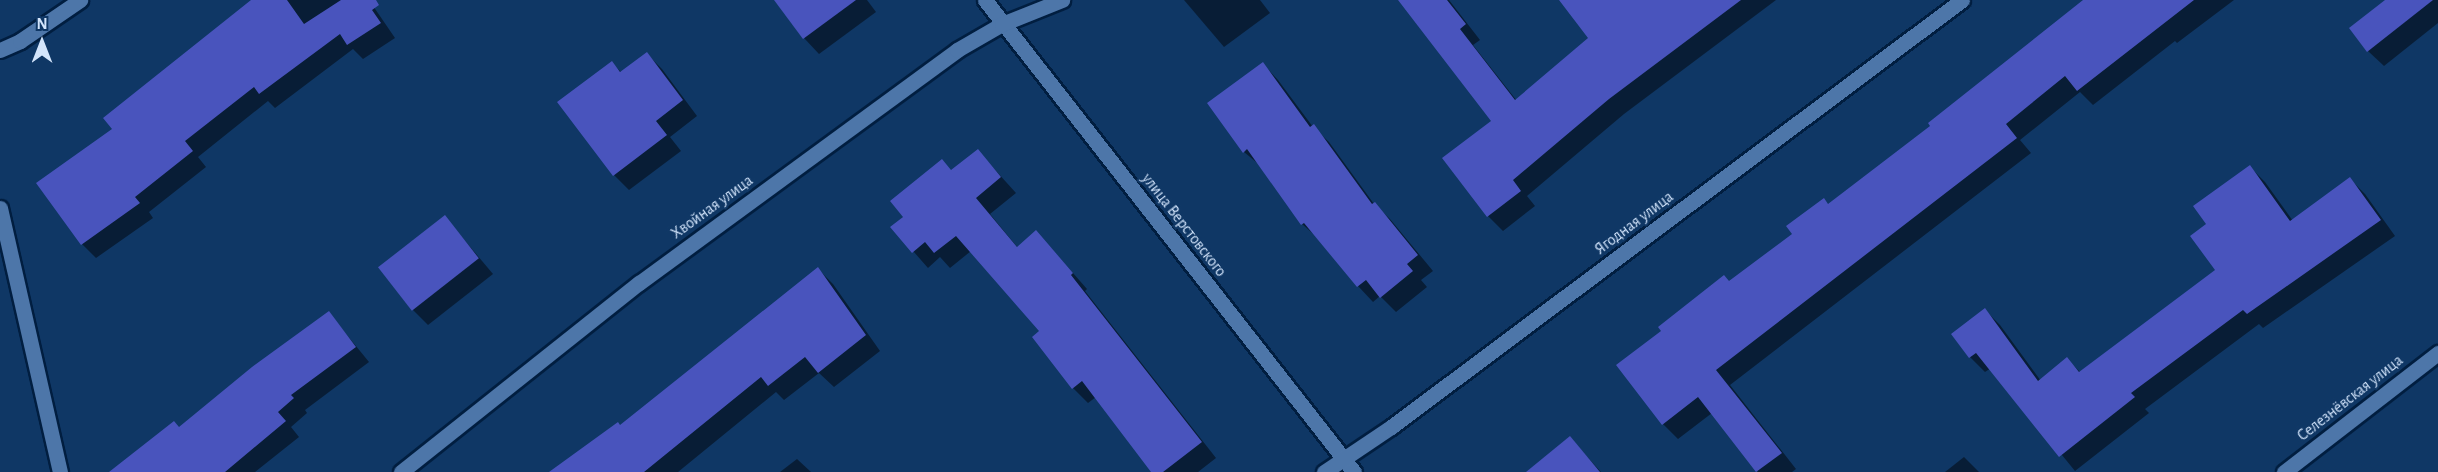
<!DOCTYPE html>
<html>
<head>
<meta charset="utf-8">
<style>
  body { margin:0 }
  #map { position:relative; width:2438px; height:472px; overflow:hidden; background:#0f3765; font-family:"Alegreya Sans",sans-serif }
  div>[style] { position:absolute }
  [style*='--x'] { left:calc(var(--x)*1px); top:calc(var(--y)*1px); width:calc(var(--w)*1px); rotate:calc(var(--a)*1deg) }
  .shadow>* { inset:0; background:#0007 }
  .building>* { inset:0; background:#4954bd; transform-origin:0 0 }
  .roads { filter:drop-shadow(2px 0 #011e40) drop-shadow(-2px 0 #011e40) drop-shadow(0 2px #011e40) drop-shadow(0 -2px #011e40) }
  .minor>* { height:15px; margin:-7.5px; padding:0 7.5px; transform-origin:7.5px; border-radius:7.5px; background:#4d76a9 }
  span { translate:-50% -50%; white-space:nowrap; text-align:center; line-height:1.15; -webkit-text-stroke:4.5px #0f3765; paint-order:stroke }
  .street-label { font-size:16px; color:#d3e5fc }
  .north { position:absolute; left:12px; top:12px; width:60px; height:60px; -webkit-text-stroke:4px #0f3765; paint-order:stroke; rotate:0deg; font-size:16px; font-weight:700; line-height:24px; text-align:center; color:#d3e5fc }
  .north::after { content:''; display:block; margin:auto; width:21px; height:27px; background:#d3e5fc; clip-path:polygon(50% 0,100% 100%,50% 72%,0 100%) }
</style>
</head>
<body>
<div id="map">
  <div class="shadow">
    <div style="clip-path:polygon(254px 0,369px 0,395px 38px,363px 59px,353px 49px,275px 108px,268px 101px,198px 157px,206px 167px,149px 212px,153px 218px,96px 258px,82px 244px,114px 130px)"></div>
    <div style="clip-path:polygon(776px 0,867px 0,876px 12px,819px 54px,804px 38px)"></div>
    <div style="clip-path:polygon(1184px 0,1260px 0,1270px 13px,1224px 47px)"></div>
    <div style="clip-path:polygon(1418px 0,1449px 0,1480px 40px,1473px 45px,1517px 101px,1590px 39px,1597px 0,1776px 0,1624px 114px,1527px 196px,1535px 206px,1503px 231px,1488px 216px,1493px 121px)"></div>
    <div style="clip-path:polygon(2086px 0,2234px 0,2177px 43px,2175px 41px,2093px 105px,2080px 92px,2020px 140px,2031px 153px,1730px 385px,1796px 469px,1792px 472px,1758px 472px,1712px 413px,1678px 439px,1663px 424px,1730px 283px,1932px 127px)"></div>
    <div style="clip-path:polygon(2387px 0,2438px 0,2438px 23px,2384px 66px,2368px 51px)"></div>
    <div style="clip-path:polygon(647px 54px,662px 69px,697px 116px,670px 137px,681px 151px,629px 190px,614px 175px,612px 63px,622px 73px)"></div>
    <div style="clip-path:polygon(1263px 64px,1278px 80px,1313px 127px,1329px 142px,1374px 204px,1390px 219px,1433px 271px,1421px 280px,1427px 287px,1396px 312px,1380px 296px,1373px 302px,1358px 286px,1318px 238px,1302px 224px,1261px 166px,1244px 152px)"></div>
    <div style="clip-path:polygon(978px 151px,1016px 193px,990px 214px,1018px 248px,1051px 248px,1087px 289px,1085px 291px,1216px 458px,1198px 472px,1153px 472px,1096px 397px,1088px 403px,1073px 388px,1041px 331px,971px 251px,950px 268px,940px 257px,928px 268px,892px 227px)"></div>
    <div style="clip-path:polygon(2250px 167px,2265px 182px,2293px 221px,2350px 179px,2365px 194px,2395px 236px,2263px 328px,2259px 324px,2145px 409px,2149px 413px,2075px 471px,1991px 368px,1985px 372px,1970px 357px,1985px 310px,2000px 325px,2041px 381px,2067px 359px,2080px 372px,2217px 271px,2208px 224px)"></div>
    <div style="clip-path:polygon(445px 217px,493px 274px,428px 325px,413px 310px)"></div>
    <div style="clip-path:polygon(818px 269px,833px 284px,880px 351px,834px 387px,819px 373px,784px 400px,776px 392px,678px 472px,551px 472px,620px 427px)"></div>
    <div style="clip-path:polygon(329px 313px,369px 362px,305px 410px,307px 413px,291px 427px,299px 437px,255px 472px,135px 472px,180px 428px)"></div>
    <div style="clip-path:polygon(1570px 438px,1601px 472px,1529px 472px)"></div>
    <div style="clip-path:polygon(1964px 457px,1979px 472px,1945px 472px)"></div>
    <div style="clip-path:polygon(797px 459px,811px 472px,780px 472px)"></div>
  </div>
  <div class="building">
    <div style="clip-path:polygon(251px 0,287px 0,304px 24px,341px 0,376px 0,379px 5px,372px 10px,381px 23px,347px 45px,340px 34px,259px 94px,254px 87px,185px 141px,193px 151px,135px 197px,140px 203px,81px 245px,36px 183px,112px 129px,103px 118px)"></div>
    <div style="clip-path:polygon(774px 0,856px 0,803px 39px)"></div>
    <div style="clip-path:polygon(1398px 0,1447px 0,1466px 24px,1460px 29px,1515px 100px,1588px 38px,1559px 0,1741px 0,1609px 99px,1513px 180px,1521px 191px,1487px 217px,1442px 158px,1491px 121px)"></div>
    <div style="clip-path:polygon(2083px 0,2194px 0,2077px 91px,2065px 76px,2006px 124px,2017px 138px,1716px 370px,1782px 453px,1756px 472px,1698px 397px,1662px 425px,1616px 365px,1661px 331px,1658px 327px,1724px 275px,1729px 281px,1792px 234px,1786px 226px,1824px 198px,1828px 204px,1930px 126px,1928px 123px)"></div>
    <div style="clip-path:polygon(2385px 0,2433px 0,2367px 52px,2349px 28px)"></div>
    <div style="clip-path:polygon(647px 52px,683px 100px,656px 121px,667px 135px,613px 176px,557px 102px,612px 61px,620px 72px)"></div>
    <div style="clip-path:polygon(1263px 62px,1310px 127px,1314px 124px,1372px 204px,1375px 202px,1418px 255px,1407px 264px,1413px 271px,1380px 298px,1366px 280px,1357px 287px,1304px 223px,1301px 225px,1247px 149px,1243px 153px,1207px 103px)"></div>
    <div style="clip-path:polygon(978px 149px,1001px 177px,976px 198px,1017px 247px,1036px 230px,1073px 273px,1071px 275px,1202px 442px,1163px 472px,1151px 472px,1082px 381px,1072px 389px,1032px 337px,1039px 331px,956px 236px,934px 253px,925px 242px,912px 253px,890px 227px,903px 217px,890px 201px,942px 159px,951px 170px)"></div>
    <div style="clip-path:polygon(2250px 165px,2290px 221px,2350px 177px,2381px 220px,2247px 314px,2243px 310px,2131px 393px,2135px 397px,2059px 457px,1976px 353px,1969px 358px,1951px 334px,1985px 308px,2038px 381px,2067px 357px,2079px 372px,2215px 270px,2190px 236px,2206px 224px,2193px 206px)"></div>
    <div style="left:445px;top:215px;width:55px;height:85px;rotate:52deg"></div>
    <div style="clip-path:polygon(818px 267px,866px 335px,818px 373px,805px 357px,768px 386px,761px 377px,644px 472px,549px 472px,618px 422px,620px 425px)"></div>
    <div style="clip-path:polygon(329px 311px,356px 347px,291px 395px,294px 398px,278px 412px,286px 421px,225px 472px,109px 472px,174px 421px,179px 427px,252px 367px)"></div>
    <div style="clip-path:polygon(1570px 436px,1600px 472px,1526px 472px)"></div>
  </div>
  <div class="roads">
    <div class="minor">
      <div style="--x:985;--y:0;--w:599;--a:51.98"></div>
      <div style="--x:0;--y:50;--w:22;--a:-24"></div>
      <div style="--x:20;--y:41;--w:73;--a:-34.3"></div>
      <div style="--x:0;--y:208;--w:271;--a:77.2"></div>
      <div style="--x:401;--y:472;--w:304;--a:-38.5"></div>
      <div style="--x:639;--y:283;--w:394;--a:-36.2"></div>
      <div style="--x:957;--y:50;--w:52;--a:-30"></div>
      <div style="--x:1002;--y:24;--w:65;--a:-21.8"></div>
      <div style="--x:1324;--y:472;--w:81;--a:-33.9"></div>
      <div style="--x:1391;--y:427;--w:713;--a:-36.79"></div>
      <div style="--x:2284;--y:472;--w:195;--a:-37.7"></div>
    </div>
  </div>
  <div class="street-label">
    <span style="left:712px;top:207px;rotate:-36deg">Хвойная улица</span>
    <span style="left:1634px;top:223px;rotate:-37deg">Ягодная улица</span>
    <span style="left:1184px;top:225px;rotate:52deg">улица Верстовского</span>
    <span style="left:2350px;top:398px;rotate:-38deg">Селезнёвская улица</span>
  </div>
  <div class="north">N</div>
</div>
</body>
</html>
